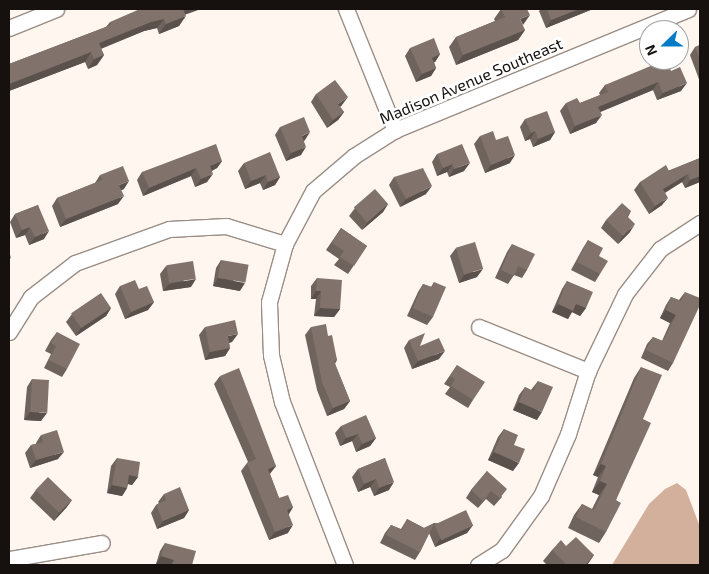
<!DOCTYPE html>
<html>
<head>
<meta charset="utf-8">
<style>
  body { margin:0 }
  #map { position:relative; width:709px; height:574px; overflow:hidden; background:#fff6f0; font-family:"Exo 2",sans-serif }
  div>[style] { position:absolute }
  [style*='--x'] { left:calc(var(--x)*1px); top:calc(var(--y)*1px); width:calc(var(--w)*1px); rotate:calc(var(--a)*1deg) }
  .water>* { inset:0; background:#d2b09c }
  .roads { filter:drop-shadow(1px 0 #9a8d85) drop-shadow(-1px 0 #9a8d85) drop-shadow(0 1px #9a8d85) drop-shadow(0 -1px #9a8d85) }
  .minor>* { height:15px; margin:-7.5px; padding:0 7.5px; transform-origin:7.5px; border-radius:7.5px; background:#fff }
  .wall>* { inset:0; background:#6f635d }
  .shaded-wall>* { inset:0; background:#5a504c }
  .building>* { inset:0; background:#81736c; transform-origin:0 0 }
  span { translate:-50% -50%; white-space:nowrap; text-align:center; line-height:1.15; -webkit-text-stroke:5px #fff; paint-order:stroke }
  .street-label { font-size:16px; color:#16110e }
  .frame { position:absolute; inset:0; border:10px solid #16110e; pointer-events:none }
  .north { position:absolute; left:639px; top:20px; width:50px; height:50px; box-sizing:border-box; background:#fff; border:1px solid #a2a09f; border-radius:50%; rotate:248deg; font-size:14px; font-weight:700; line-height:20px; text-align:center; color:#16110e }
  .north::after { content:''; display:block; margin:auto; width:18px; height:22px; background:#037cc5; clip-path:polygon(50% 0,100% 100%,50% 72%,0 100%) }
</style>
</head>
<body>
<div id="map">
  <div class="water">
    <div style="clip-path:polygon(677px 483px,686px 490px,700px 527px,700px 565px,612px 565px,649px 504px,665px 489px)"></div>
  </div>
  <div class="roads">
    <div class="minor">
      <div style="--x:346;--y:9;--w:131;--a:68"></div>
      <div style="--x:9;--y:28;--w:51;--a:-22"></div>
      <div style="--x:479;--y:327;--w:118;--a:22"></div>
      <div style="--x:9;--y:332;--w:41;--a:-57.8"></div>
      <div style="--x:31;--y:297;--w:56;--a:-37.7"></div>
      <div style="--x:75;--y:263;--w:100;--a:-19.9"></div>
      <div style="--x:169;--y:229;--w:57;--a:-3"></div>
      <div style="--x:226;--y:226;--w:62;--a:17"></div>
      <div style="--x:9;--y:559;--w:94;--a:-9.8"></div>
      <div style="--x:345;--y:565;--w:175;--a:-111.1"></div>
      <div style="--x:282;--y:402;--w:48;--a:-103.2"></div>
      <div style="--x:271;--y:355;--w:53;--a:-92.2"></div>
      <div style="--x:269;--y:302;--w:60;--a:-74.6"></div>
      <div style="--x:285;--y:244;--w:60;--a:-62.2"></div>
      <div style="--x:313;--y:191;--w:54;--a:-40.5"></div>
      <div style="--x:354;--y:156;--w:49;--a:-32.4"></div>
      <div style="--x:395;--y:130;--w:317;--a:-22.4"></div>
      <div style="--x:478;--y:565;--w:28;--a:-32"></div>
      <div style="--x:502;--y:550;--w:67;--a:-54.2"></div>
      <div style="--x:541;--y:496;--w:68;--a:-66.5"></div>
      <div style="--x:568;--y:434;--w:66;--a:-72.4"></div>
      <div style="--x:588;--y:371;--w:85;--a:-64.3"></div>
      <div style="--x:625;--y:294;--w:57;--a:-52.1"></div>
      <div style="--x:660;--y:249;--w:48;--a:-33"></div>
    </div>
  </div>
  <div class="wall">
    <div style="clip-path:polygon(501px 9px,525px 30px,518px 40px,456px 65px,449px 47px,456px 37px,495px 21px,494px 19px)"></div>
    <div style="clip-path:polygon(541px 9px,593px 9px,546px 28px,539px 11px)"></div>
    <div style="clip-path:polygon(185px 15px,179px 26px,159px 34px,157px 28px,144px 31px,101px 49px,104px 55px,97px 65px,88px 69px,85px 62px,9px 91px,9px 64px,106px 27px,110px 22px)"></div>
    <div style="clip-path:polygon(700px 45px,700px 82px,690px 55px,695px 47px)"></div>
    <div style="clip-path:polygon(410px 48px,440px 54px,435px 62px,434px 62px,436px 68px,431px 76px,416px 82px,405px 56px)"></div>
    <div style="clip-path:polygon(671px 71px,681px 91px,657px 100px,653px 90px,600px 112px,596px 123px,570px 134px,560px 111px,566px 103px,580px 103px,600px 95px,599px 93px,605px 85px)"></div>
    <div style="clip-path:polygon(316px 94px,342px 105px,340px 107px,344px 112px,338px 120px,327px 128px,311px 102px)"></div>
    <div style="clip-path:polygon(525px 119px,555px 132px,550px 140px,533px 147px,530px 139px,525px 141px,520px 127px)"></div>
    <div style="clip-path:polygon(280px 127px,305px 140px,304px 141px,301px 155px,286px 161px,275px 135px)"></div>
    <div style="clip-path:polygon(480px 136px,496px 140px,510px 163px,485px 173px,474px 144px)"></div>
    <div style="clip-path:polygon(437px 154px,464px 171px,449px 177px,447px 172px,437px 176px,432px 162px)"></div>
    <div style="clip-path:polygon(700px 158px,700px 182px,685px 188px,682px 182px,665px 193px,662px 205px,649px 214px,634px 190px,640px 182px)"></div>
    <div style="clip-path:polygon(222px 161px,217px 168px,212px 171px,207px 182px,195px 187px,191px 176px,143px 196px,137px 180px,142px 172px)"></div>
    <div style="clip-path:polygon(244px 163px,280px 177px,275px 185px,263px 190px,260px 183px,245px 189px,238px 171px)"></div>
    <div style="clip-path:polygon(100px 175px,124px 189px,121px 190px,118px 204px,60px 227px,52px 206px,57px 198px,95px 183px)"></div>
    <div style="clip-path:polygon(394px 177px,426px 194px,400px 207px,389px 185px)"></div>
    <div style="clip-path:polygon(388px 204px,383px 212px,362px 230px,349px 216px,355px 208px)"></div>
    <div style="clip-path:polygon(38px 205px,44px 239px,29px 245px,25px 235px,16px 238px,10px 222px,15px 214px)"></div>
    <div style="clip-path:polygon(631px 211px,628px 217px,630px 232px,618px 244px,601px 228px,606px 220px)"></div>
    <div style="clip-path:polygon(341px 228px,367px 246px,348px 274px,334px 265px,339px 259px,326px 250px)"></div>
    <div style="clip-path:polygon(588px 240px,599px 256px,600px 274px,595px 282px,571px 270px,583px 248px)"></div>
    <div style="clip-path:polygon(512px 244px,527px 270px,522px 278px,514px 275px,508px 284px,495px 278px,507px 252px)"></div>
    <div style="clip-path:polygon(456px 248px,477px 277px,459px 283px,450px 256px)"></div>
    <div style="clip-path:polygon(221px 260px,240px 291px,213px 286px,216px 268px)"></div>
    <div style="clip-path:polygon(166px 266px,191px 287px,163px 291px,160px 274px)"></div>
    <div style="clip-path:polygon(317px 278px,340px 309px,334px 317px,314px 316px,316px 299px,311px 299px,311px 286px)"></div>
    <div style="clip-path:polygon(567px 281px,586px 308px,580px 316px,572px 312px,568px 319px,552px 312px,562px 289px)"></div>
    <div style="clip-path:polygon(434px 282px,433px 317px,427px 325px,407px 316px,418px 292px,423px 284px,431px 287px)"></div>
    <div style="clip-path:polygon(120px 286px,139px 289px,154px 302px,148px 310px,125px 319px,115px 294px)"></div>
    <div style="clip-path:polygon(685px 292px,673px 363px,668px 371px,641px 358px,647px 344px,653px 337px,662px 341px,670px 323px,660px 318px,666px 305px,671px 297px,679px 300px)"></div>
    <div style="clip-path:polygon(111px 308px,106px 316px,76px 336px,66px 322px,72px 314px)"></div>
    <div style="clip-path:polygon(205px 327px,232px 342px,229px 343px,230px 348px,225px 356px,205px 360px,199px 335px)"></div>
    <div style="clip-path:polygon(311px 327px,328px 336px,337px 360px,335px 364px,350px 401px,344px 409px,327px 416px,317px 390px,305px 335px)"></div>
    <div style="clip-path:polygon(57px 332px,67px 369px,62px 377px,44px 368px,51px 354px,45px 351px,51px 340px)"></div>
    <div style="clip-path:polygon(409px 340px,420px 346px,439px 359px,412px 369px,404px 348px)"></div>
    <div style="clip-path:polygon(457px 365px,473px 400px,468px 408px,445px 394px,450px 387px,444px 384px)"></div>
    <div style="clip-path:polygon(641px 367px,643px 419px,616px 500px,606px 532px,599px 543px,568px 528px,574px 515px,582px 504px,592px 509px,599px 495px,592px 492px,598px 477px,593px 475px,634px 378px)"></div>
    <div style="clip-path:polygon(220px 376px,276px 466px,270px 474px,279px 498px,293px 507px,289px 514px,288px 533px,269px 540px,241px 471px,247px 463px,248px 462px,214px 384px)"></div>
    <div style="clip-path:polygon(32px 379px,41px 421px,24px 420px,27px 387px)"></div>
    <div style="clip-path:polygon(538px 381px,537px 420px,513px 410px,519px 395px,525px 387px,531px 390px)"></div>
    <div style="clip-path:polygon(341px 426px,376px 438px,370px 446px,356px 452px,352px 441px,340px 446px,335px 433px)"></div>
    <div style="clip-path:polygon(504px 429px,514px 445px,513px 471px,488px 460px,498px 437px)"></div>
    <div style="clip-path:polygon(41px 435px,58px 459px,30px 468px,25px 453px,31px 445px,36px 444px,36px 443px)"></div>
    <div style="clip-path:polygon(117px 458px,138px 477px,132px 485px,128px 484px,127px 488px,122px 496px,107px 493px,111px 466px)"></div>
    <div style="clip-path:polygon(385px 458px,389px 490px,374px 496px,370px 487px,358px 492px,352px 477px,358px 469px)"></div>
    <div style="clip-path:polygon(487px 471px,502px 497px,494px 506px,486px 499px,478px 508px,466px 498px,471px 490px)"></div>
    <div style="clip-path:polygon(36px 490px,72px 500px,66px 508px,54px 521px,30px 498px)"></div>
    <div style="clip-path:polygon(164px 494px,189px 510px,184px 518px,157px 529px,151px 513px,156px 505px,159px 503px,158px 502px)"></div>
    <div style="clip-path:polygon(407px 519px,424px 528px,434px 523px,473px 525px,467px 533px,435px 547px,429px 533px,420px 552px,415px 560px,380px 543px,385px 533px,391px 525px,401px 529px)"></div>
    <div style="clip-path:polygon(165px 543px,192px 565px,160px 565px,156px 564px,160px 551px)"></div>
    <div style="clip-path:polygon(566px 546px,594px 555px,587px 565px,547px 565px,543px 561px,552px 550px)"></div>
  </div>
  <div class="shaded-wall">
    <div style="clip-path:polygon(183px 9px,201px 9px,176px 18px)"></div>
    <div style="clip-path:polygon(579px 9px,593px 9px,546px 28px,551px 20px)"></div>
    <div style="clip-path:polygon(530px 15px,523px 25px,520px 19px)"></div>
    <div style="clip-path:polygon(186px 16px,179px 26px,159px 34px,166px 24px)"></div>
    <div style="clip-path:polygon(164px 19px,157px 28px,144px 31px,92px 52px,99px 43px,151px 22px)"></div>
    <div style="clip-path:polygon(525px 30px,518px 40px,456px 65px,463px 55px)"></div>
    <div style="clip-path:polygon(91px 52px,85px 62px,9px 91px,9px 84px)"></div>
    <div style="clip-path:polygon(440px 54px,435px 62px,426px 65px,432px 58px)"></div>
    <div style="clip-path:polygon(104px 55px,97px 65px,88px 69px,94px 59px)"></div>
    <div style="clip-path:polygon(436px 68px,431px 76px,416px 82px,422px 74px)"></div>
    <div style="clip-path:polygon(658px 82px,653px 90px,593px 115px,598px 107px)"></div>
    <div style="clip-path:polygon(687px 83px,681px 91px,657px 100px,663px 93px)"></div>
    <div style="clip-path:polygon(348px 97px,342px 105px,333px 112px,338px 104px)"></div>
    <div style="clip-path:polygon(344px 112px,338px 120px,327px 128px,333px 120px)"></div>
    <div style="clip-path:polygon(602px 115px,596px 123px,570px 134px,575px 126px)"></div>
    <div style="clip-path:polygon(535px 131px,530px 139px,525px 141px,531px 133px)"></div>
    <div style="clip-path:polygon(310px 132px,305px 140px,296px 144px,302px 136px)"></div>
    <div style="clip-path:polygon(555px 132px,550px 140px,533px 147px,538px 139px)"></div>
    <div style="clip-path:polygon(306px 147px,301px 155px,286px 161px,291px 153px)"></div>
    <div style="clip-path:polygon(515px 155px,510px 163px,485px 173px,491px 165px)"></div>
    <div style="clip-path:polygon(222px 161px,217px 168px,204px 174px,210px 166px)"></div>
    <div style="clip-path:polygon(470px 163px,464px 171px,449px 177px,454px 169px)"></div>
    <div style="clip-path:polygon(453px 164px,447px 172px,437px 176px,443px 168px)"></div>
    <div style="clip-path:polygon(196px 168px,191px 176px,143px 196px,149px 188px)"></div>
    <div style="clip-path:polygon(213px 174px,207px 182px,195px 187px,201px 179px)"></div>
    <div style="clip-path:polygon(688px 174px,682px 182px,657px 197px,663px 189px)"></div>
    <div style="clip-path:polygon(266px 175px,260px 183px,245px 189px,251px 181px)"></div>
    <div style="clip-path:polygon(700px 176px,700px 182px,685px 188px,690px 180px)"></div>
    <div style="clip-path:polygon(280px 177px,275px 185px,263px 190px,268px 182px)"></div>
    <div style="clip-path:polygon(129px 181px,124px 189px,114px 193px,119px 185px)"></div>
    <div style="clip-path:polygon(432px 186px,426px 194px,400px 207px,406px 199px)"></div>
    <div style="clip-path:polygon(124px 196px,118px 204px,60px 227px,66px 219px)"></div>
    <div style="clip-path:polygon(668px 198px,662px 205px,649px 214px,655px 206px)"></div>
    <div style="clip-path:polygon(388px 204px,383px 212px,362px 230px,368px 222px)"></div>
    <div style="clip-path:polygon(635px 224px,630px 232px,618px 244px,623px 236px)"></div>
    <div style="clip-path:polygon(30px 227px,25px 235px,16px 238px,22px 230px)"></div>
    <div style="clip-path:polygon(49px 231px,44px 239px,29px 245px,35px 237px)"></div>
    <div style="clip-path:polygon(483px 269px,477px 277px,459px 283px,464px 275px)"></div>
    <div style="clip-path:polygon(218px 278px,245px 283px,240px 291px,213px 286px)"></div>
    <div style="clip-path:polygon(196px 279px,191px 287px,163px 291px,169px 284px)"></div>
    <div style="clip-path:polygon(316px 291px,321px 291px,316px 299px,311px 299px)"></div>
    <div style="clip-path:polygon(154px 302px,148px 310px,125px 319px,131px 312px)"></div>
    <div style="clip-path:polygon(558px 304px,576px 304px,586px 308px,580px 316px,572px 312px,568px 319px,552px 312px)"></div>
    <div style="clip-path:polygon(111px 308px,106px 316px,76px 336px,81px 328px)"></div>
    <div style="clip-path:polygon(320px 308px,340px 309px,334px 317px,314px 316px)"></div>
    <div style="clip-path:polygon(666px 310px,676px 315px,670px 323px,660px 318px)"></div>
    <div style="clip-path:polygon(238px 334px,232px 342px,222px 344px,228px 336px)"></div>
    <div style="clip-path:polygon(230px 348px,225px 356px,205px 360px,210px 352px)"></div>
    <div style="clip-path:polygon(445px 351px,439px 359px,412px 369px,418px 361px)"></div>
    <div style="clip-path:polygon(350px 401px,344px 409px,327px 416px,333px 408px)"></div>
    <div style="clip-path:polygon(519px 402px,542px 412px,537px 420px,513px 410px)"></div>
    <div style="clip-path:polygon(30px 412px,47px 413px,41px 421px,24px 420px)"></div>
    <div style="clip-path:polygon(358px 434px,352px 441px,340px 446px,346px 438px)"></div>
    <div style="clip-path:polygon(376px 438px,370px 446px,356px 452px,362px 444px)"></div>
    <div style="clip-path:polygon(64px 452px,58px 459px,30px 468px,36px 460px)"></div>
    <div style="clip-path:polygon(494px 452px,519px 463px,513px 471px,488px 460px)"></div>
    <div style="clip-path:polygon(601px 464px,606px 466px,598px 477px,593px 475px)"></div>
    <div style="clip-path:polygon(276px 466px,270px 473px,262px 477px,268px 469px)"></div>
    <div style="clip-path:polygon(129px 475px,138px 477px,132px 485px,124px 483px)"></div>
    <div style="clip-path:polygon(376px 479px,370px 487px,358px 492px,364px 484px)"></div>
    <div style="clip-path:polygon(600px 481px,607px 484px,599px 495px,592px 492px)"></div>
    <div style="clip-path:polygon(394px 482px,389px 490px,374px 496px,379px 488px)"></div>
    <div style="clip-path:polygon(112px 485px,127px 488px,122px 496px,107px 493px)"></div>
    <div style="clip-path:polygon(72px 500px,66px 508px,54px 521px,59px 513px)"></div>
    <div style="clip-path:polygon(293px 507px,288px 515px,287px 510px)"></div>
    <div style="clip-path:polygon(189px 510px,184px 518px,157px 529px,163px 521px)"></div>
    <div style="clip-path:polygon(293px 525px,288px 533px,269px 540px,275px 532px)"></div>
    <div style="clip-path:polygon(473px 525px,467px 533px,435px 547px,440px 539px)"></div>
    <div style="clip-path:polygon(594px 555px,587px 565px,585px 565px)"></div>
    <div style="clip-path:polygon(161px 556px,174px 560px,170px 565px,160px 565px,156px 564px)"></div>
  </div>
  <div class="building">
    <div style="clip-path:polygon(140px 9px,183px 9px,186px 16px,166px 24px,164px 19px,151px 22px,99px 43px,104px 55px,94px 59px,91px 52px,9px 84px,9px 64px,111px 25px,110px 22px)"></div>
    <div style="clip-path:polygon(501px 9px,527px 9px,530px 15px,520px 19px,525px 30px,463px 55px,456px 37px,505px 17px)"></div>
    <div style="clip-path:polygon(547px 9px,579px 9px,551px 20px)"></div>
    <div style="clip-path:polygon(434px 38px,440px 54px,432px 58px,436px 68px,422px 74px,410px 48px)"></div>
    <div style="clip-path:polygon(700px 45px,700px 60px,695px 47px)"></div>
    <div style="clip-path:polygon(665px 60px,667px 60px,671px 71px,680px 67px,687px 83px,663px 93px,658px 82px,598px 107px,602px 115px,575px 126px,566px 103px,577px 98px,580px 103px,608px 92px,605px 85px)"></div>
    <div style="clip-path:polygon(335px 80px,348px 97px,338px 104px,344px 112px,333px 120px,316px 94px)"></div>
    <div style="clip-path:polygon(547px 111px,555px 132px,538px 139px,535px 131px,531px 133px,525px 119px)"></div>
    <div style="clip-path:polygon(304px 117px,310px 132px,302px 136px,306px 147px,291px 153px,280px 127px)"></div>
    <div style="clip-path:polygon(493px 131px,496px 140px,508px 136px,515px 155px,491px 165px,480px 136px)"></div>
    <div style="clip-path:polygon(216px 144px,222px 161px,210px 166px,213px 174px,201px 179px,196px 168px,149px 188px,142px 172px)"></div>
    <div style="clip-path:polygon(462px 144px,470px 163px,454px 169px,453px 164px,443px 168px,437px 154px)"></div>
    <div style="clip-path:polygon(270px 152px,280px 177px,268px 182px,266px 175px,251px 181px,244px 163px)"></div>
    <div style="clip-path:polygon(700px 158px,700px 176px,690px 180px,688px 174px,663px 189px,668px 198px,655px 206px,640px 182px,666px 165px,669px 171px)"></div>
    <div style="clip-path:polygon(123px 166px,129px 181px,119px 185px,124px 196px,66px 219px,57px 198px,102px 180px,100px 175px)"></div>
    <div style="clip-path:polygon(423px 168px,432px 186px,406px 199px,394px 177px)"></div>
    <div style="left:375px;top:189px;width:20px;height:28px;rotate:49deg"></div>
    <div style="clip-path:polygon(622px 203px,631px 211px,627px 216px,635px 224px,623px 236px,606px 220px)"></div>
    <div style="clip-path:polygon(38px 205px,49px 231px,35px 237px,30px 227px,22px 230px,15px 214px)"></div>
    <div style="clip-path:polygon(341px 228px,367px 246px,354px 266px,340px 257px,344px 251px,332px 243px)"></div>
    <div style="clip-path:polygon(588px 240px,603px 248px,599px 256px,608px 261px,600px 274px,577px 262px)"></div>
    <div style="left:475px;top:242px;width:28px;height:20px;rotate:73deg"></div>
    <div style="clip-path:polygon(512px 244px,535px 254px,527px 270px,518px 266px,514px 276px,501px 270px)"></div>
    <div style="clip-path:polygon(9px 251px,11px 258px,9px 259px)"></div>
    <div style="left:221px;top:260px;width:28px;height:18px;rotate:10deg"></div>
    <div style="left:193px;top:261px;width:18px;height:27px;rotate:81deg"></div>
    <div style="clip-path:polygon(317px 278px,342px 280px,340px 309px,320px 308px,321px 291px,316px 291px)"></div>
    <div style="clip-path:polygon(135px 280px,139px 289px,147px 286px,154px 302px,131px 312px,120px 286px)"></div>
    <div style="clip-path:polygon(567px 281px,593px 292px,586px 308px,576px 304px,573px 311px,558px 304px)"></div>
    <div style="clip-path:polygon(434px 282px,446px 287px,433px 317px,413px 308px,423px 284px,432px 287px)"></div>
    <div style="clip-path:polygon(685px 292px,700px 298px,700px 305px,673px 363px,646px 350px,653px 337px,663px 341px,676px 315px,666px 310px,671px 297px,681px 301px)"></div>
    <div style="left:101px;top:293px;width:18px;height:36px;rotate:56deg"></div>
    <div style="clip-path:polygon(235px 320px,238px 334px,228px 336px,230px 348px,210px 352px,205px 327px)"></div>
    <div style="clip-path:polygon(326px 324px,328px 336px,332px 335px,337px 360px,334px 361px,350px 401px,333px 408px,322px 382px,311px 327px)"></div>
    <div style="clip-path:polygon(57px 332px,80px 344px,67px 369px,49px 360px,56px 346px,51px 343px)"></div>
    <div style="clip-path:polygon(425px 333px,420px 346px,439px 338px,445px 351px,418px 361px,409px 340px)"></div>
    <div style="clip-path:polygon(457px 365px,485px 382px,473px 400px,451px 386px,455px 379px,450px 376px)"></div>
    <div style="clip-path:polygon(641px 367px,662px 375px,643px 419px,651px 423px,616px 500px,621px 503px,606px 532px,576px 517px,582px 504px,594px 510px,607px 484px,600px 481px,606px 466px,601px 464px)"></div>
    <div style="clip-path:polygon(239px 368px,276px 466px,268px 469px,279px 498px,288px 495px,293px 507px,287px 510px,293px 525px,275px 532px,247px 463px,256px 459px,220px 376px)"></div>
    <div style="left:32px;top:379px;width:17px;height:33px;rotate:3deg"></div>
    <div style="clip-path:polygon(538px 381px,553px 387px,542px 412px,519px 402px,525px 387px,533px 391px)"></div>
    <div style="clip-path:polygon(366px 415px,376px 438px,362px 444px,358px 434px,346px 438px,341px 426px)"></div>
    <div style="clip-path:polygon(504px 429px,518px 435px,514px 445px,525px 449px,519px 463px,494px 452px)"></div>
    <div style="clip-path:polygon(57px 430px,64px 452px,36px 460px,31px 445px,43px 442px,41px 435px)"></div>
    <div style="clip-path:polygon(117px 458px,140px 462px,138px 477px,129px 475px,127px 488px,112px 485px)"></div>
    <div style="clip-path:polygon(385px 458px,394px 482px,379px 488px,376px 479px,364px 484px,358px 469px)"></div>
    <div style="clip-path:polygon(487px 471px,507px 489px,500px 498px,491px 491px,483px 501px,471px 490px)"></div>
    <div style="left:48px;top:477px;width:33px;height:18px;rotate:44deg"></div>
    <div style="clip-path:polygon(180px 487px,189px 510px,163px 521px,156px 505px,166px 500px,164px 494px)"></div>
    <div style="left:466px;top:510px;width:17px;height:35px;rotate:65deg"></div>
    <div style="clip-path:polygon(407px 519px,424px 528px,434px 524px,420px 552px,386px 535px,391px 525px,402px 530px)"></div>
    <div style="clip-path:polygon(576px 537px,594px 555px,585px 565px,567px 565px,552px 550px,561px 540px,566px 546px)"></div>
    <div style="clip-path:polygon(165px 543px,196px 551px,192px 565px,172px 565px,174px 560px,161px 556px)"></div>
  </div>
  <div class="street-label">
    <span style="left:471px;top:81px;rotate:-23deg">Madison Avenue Southeast</span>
  </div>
  <div class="frame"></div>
  <div class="north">N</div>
</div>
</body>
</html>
